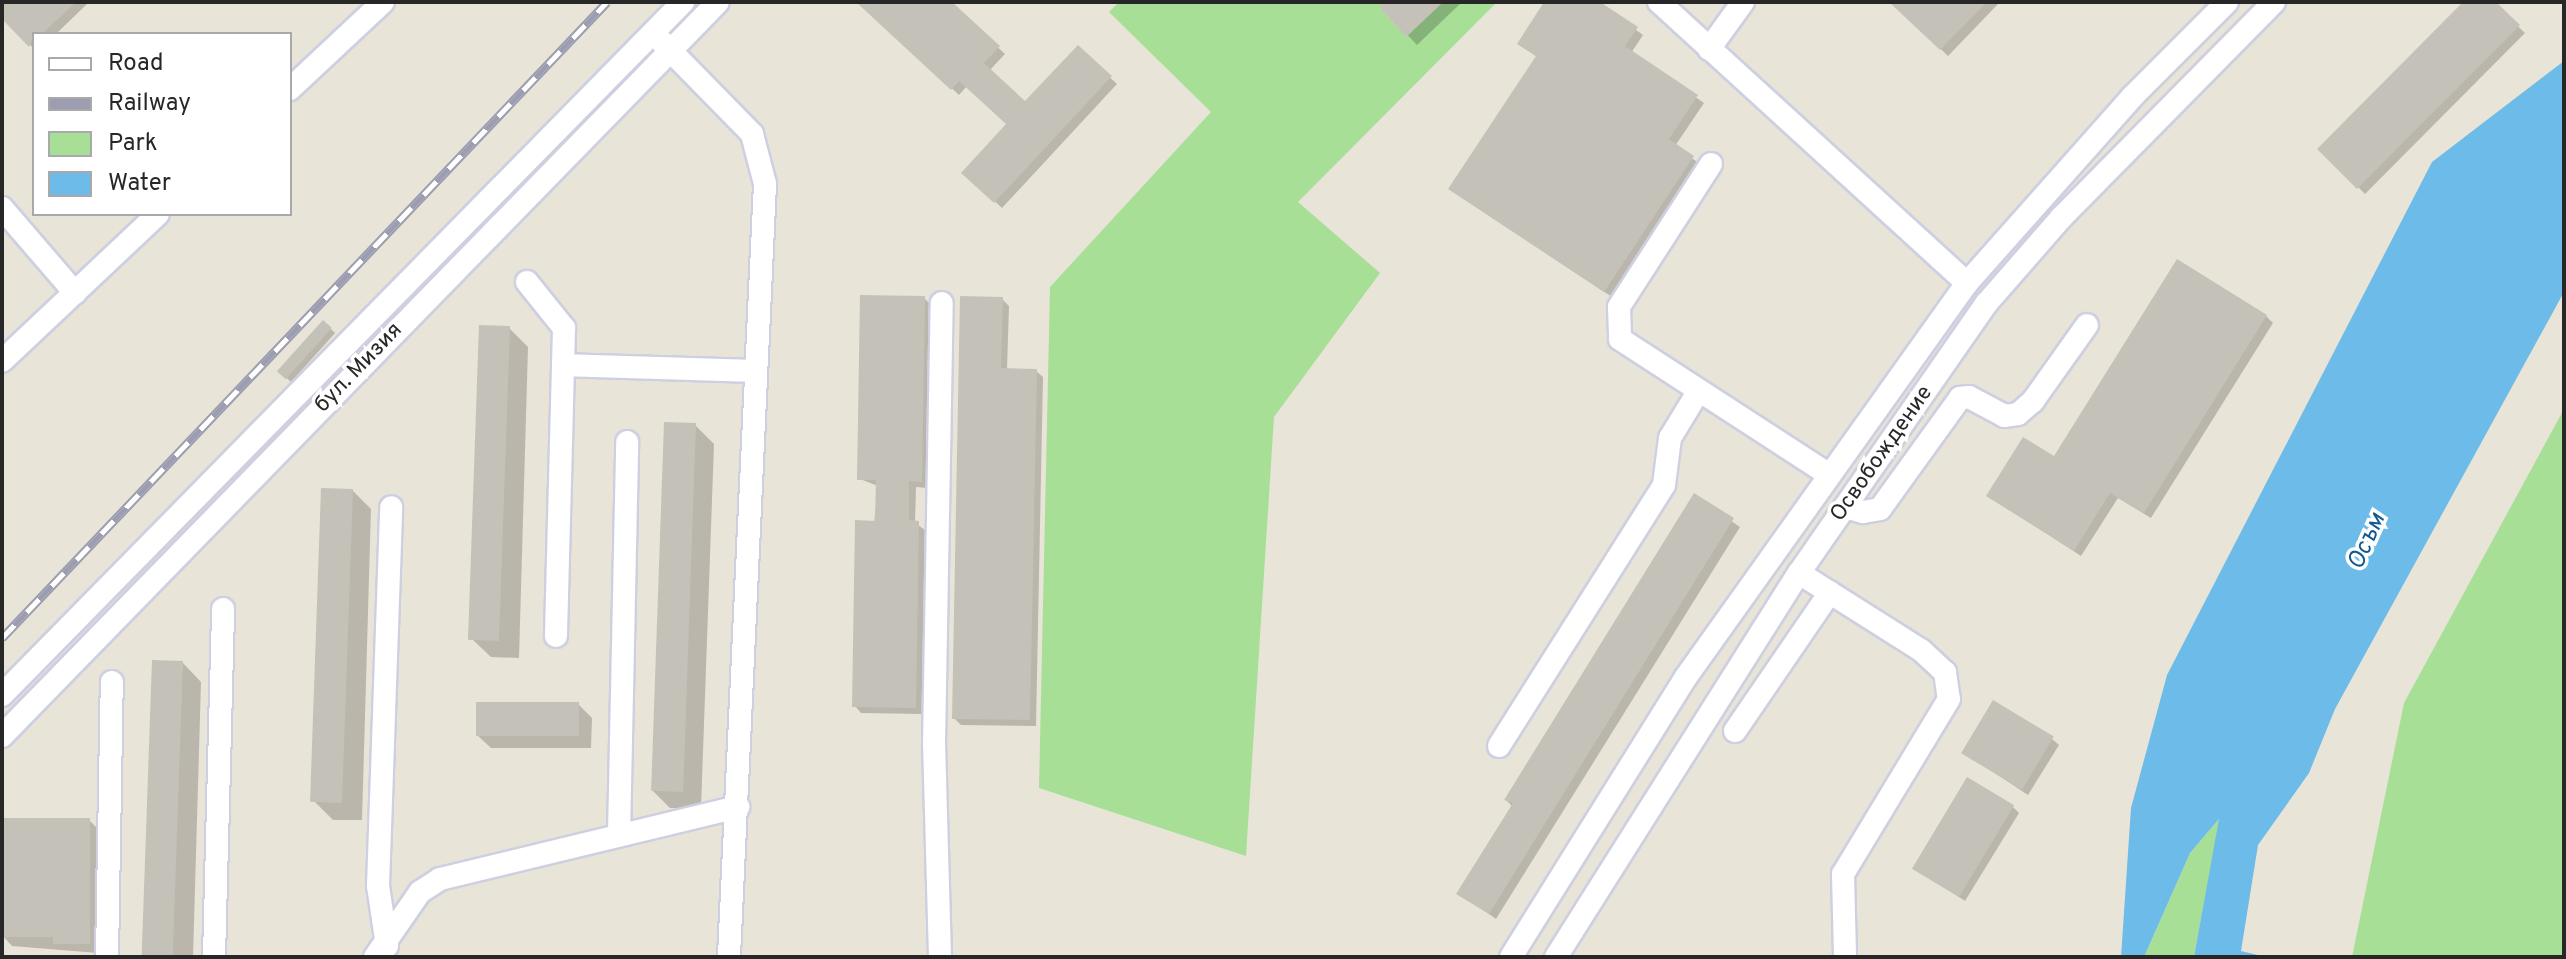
<!DOCTYPE html>
<html>
<head>
<meta charset="utf-8">
<style>
  body { margin:0 }
  #map { position:relative; width:2566px; height:959px; overflow:hidden; background:#e9e4d8; font-family:Overpass,sans-serif }
  div>[style] { position:absolute }
  [style*='--x'] { left:calc(var(--x)*1px); top:calc(var(--y)*1px); width:calc(var(--w)*1px); rotate:calc(var(--a)*1deg) }
  .green>* { inset:0; background:#a7df96 }
  .water>* { inset:0; background:#6dbbe9 }
  .shadow>* { inset:0; background:#0003; transform-origin:0 0 }
  .building>* { inset:0; background:#c4c1b8; transform-origin:0 0 }
  .roads { filter:drop-shadow(2px 0 #cecfe0) drop-shadow(-2px 0 #cecfe0) drop-shadow(0 2px #cecfe0) drop-shadow(0 -2px #cecfe0) }
  .minor>* { height:22px; margin:-11px; padding:0 11px; transform-origin:11px; border-radius:11px; background:#fff }
  .rail>* { height:9px; margin-top:-4.5px; transform-origin:0; background:repeating-linear-gradient(90deg,#fff 0 18px,#9c9db1 0 36px); box-sizing:border-box; border-block:2px solid #9c9db1 }
  span { translate:-50% -50%; white-space:nowrap; text-align:center; line-height:1.15; -webkit-text-stroke:7px #fff; paint-order:stroke }
  .street-label { font-size:22px; color:#272727 }
  .water-label { font-size:24px; color:#115791; font-style:italic }
  .frame { position:absolute; inset:0; border:4px solid #272727; pointer-events:none }
  .legend { position:absolute; left:32px; top:32px; width:260px; height:184px; box-sizing:border-box; background:#fff; border:2px solid #a9a9a9; margin:0; padding:10px 14px; list-style:none; font-size:24px; color:#272727 }
  .legend li { display:flex; align-items:center; gap:16px; height:40px }
  .legend b { width:40px; border:2px solid #a9a9a9 }
</style>
</head>
<body>
<div id="map">
  <div class="green">
    <div style="clip-path:polygon(1119px 2px,1385px 2px,1380px 8px,1406px 37px,1443px 2px,1497px 2px,1298px 202px,1380px 273px,1274px 417px,1246px 856px,1039px 788px,1050px 287px,1211px 112px,1109px 12px)"></div>
    <div style="clip-path:polygon(2564px 409px,2564px 957px,2352px 957px,2404px 703px)"></div>
    <div style="clip-path:polygon(2220px 818px,2194px 957px,2144px 957px,2190px 853px)"></div>
  </div>
  <div class="water">
    <div style="clip-path:polygon(2564px 61px,2564px 292px,2335px 709px,2309px 773px,2258px 845px,2241px 951px,2266px 957px,2194px 957px,2219px 819px,2190px 853px,2144px 957px,2121px 957px,2131px 808px,2167px 675px,2432px 162px)"></div>
  </div>
  <div class="shadow">
    <div style="clip-path:polygon(2px 2px,89px 2px,56px 34px,34px 34px,34px 49px,2px 16px)"></div>
    <div style="clip-path:polygon(859px 2px,949px 2px,1005px 54px,989px 71px,1025px 104px,1078px 48px,1117px 84px,1002px 208px,964px 173px,1009px 125px,967px 86px,959px 95px)"></div>
    <div style="clip-path:polygon(1388px 2px,1462px 2px,1417px 45px,1382px 8px)"></div>
    <div style="clip-path:polygon(1547px 2px,1597px 2px,1643px 35px,1631px 53px,1704px 103px,1675px 146px,1700px 164px,1612px 297px,1450px 189px,1537px 57px,1519px 43px)"></div>
    <div style="clip-path:polygon(1892px 2px,2000px 2px,1948px 56px)"></div>
    <div style="clip-path:polygon(2465px 2px,2493px 2px,2525px 33px,2365px 194px,2320px 149px)"></div>
    <div style="clip-path:polygon(924px 298px,931px 305px,928px 488px,916px 487px,915px 523px,925px 530px,922px 714px,861px 713px,855px 706px,878px 486px,860px 479px)"></div>
    <div style="clip-path:polygon(1002px 299px,1009px 306px,1007px 370px,1036px 371px,1043px 377px,1036px 726px,961px 725px,954px 718px)"></div>
    <div style="clip-path:polygon(2266px 316px,2273px 323px,2151px 518px,2118px 498px,2081px 556px,1989px 496px,2055px 459px)"></div>
    <div style="left:324px;top:323px;width:15px;height:66px;rotate:42deg"></div>
    <div style="clip-path:polygon(509px 328px,528px 347px,519px 658px,491px 657px,472px 639px)"></div>
    <div style="clip-path:polygon(695px 425px,714px 444px,701px 808px,670px 808px,652px 790px)"></div>
    <div style="clip-path:polygon(352px 490px,371px 509px,362px 820px,333px 820px,314px 801px)"></div>
    <div style="clip-path:polygon(1695px 496px,1740px 527px,1496px 919px,1459px 893px,1513px 807px,1506px 800px)"></div>
    <div style="clip-path:polygon(183px 663px,201px 682px,193px 957px,145px 957px)"></div>
    <div style="clip-path:polygon(578px 704px,592px 718px,591px 748px,491px 748px,477px 735px)"></div>
    <div style="clip-path:polygon(2052px 739px,2059px 745px,2028px 795px,1963px 752px)"></div>
    <div style="clip-path:polygon(2012px 806px,2019px 813px,1965px 901px,1914px 867px)"></div>
    <div style="clip-path:polygon(2px 820px,89px 820px,98px 829px,98px 953px,12px 946px,3px 936px)"></div>
  </div>
  <div class="building">
    <div style="clip-path:polygon(2px 2px,76px 2px,42px 34px,34px 34px,29px 47px,2px 19px)"></div>
    <div style="clip-path:polygon(856px 2px,952px 2px,1000px 46px,984px 63px,1025px 101px,1078px 45px,1112px 76px,994px 203px,961px 173px,1006px 124px,959px 81px,951px 90px)"></div>
    <div style="clip-path:polygon(1385px 2px,1443px 2px,1406px 37px,1379px 7px)"></div>
    <div style="clip-path:polygon(1544px 2px,1600px 2px,1638px 27px,1625px 46px,1698px 95px,1669px 139px,1694px 156px,1604px 292px,1448px 189px,1536px 56px,1517px 44px)"></div>
    <div style="clip-path:polygon(1889px 2px,1987px 2px,1940px 50px)"></div>
    <div style="clip-path:polygon(2463px 2px,2496px 2px,2520px 25px,2357px 189px,2317px 149px)"></div>
    <div style="clip-path:polygon(2177px 259px,2267px 315px,2144px 513px,2110px 493px,2074px 551px,1986px 496px,2023px 437px,2054px 456px)"></div>
    <div style="clip-path:polygon(860px 295px,925px 296px,922px 482px,909px 481px,909px 520px,919px 521px,916px 708px,852px 707px,855px 520px,875px 521px,876px 480px,857px 480px)"></div>
    <div style="clip-path:polygon(960px 296px,1003px 297px,1001px 368px,1037px 369px,1030px 720px,952px 719px)"></div>
    <div style="left:323px;top:320px;width:12px;height:69px;rotate:42deg"></div>
    <div style="left:479px;top:325px;width:31px;height:315px;rotate:2deg"></div>
    <div style="left:664px;top:422px;width:32px;height:369px;rotate:2deg"></div>
    <div style="left:321px;top:488px;width:32px;height:314px;rotate:2deg"></div>
    <div style="clip-path:polygon(1694px 493px,1734px 518px,1489px 914px,1456px 894px,1513px 803px,1504px 800px)"></div>
    <div style="left:152px;top:660px;width:31px;height:297px;rotate:2deg"></div>
    <div style="left:1993px;top:700px;width:71px;height:62px;rotate:31deg"></div>
    <div style="left:476px;top:702px;width:103px;height:34px"></div>
    <div style="left:1967px;top:777px;width:55px;height:107px;rotate:31deg"></div>
    <div style="clip-path:polygon(2px 818px,90px 818px,90px 944px,53px 944px,53px 937px,2px 937px)"></div>
  </div>
  <div class="roads">
    <div class="minor">
      <div style="--x:1659;--y:2;--w:417;--a:42.4"></div>
      <div style="--x:662;--y:42;--w:129;--a:45.6"></div>
      <div style="--x:752;--y:134;--w:52;--a:75.4"></div>
      <div style="--x:765;--y:184;--w:774;--a:92.67"></div>
      <div style="--x:1709;--y:49;--w:58;--a:-54.1"></div>
      <div style="--x:290;--y:89;--w:127;--a:-43.1"></div>
      <div style="--x:1711;--y:164;--w:170;--a:122.8"></div>
      <div style="--x:1619;--y:307;--w:32;--a:88"></div>
      <div style="--x:1620;--y:339;--w:248;--a:33"></div>
      <div style="--x:2;--y:208;--w:112;--a:49.3"></div>
      <div style="--x:527;--y:282;--w:59;--a:51.2"></div>
      <div style="--x:564;--y:328;--w:308;--a:91.5"></div>
      <div style="--x:2;--y:361;--w:214;--a:-43.3"></div>
      <div style="--x:563;--y:365;--w:190;--a:1.8"></div>
      <div style="--x:1845;--y:507;--w:19;--a:16"></div>
      <div style="--x:1863;--y:512;--w:17;--a:-10"></div>
      <div style="--x:1880;--y:509;--w:137;--a:-54.2"></div>
      <div style="--x:1960;--y:398;--w:9;--a:-6"></div>
      <div style="--x:1969;--y:397;--w:40;--a:28"></div>
      <div style="--x:2004;--y:416;--w:14;--a:-8"></div>
      <div style="--x:2018;--y:414;--w:20;--a:-41"></div>
      <div style="--x:2033;--y:401;--w:93;--a:-54.6"></div>
      <div style="--x:1799;--y:573;--w:144;--a:32.3"></div>
      <div style="--x:1921;--y:650;--w:33;--a:43"></div>
      <div style="--x:1945;--y:672;--w:27;--a:82"></div>
      <div style="--x:1949;--y:699;--w:205;--a:121.2"></div>
      <div style="--x:1843;--y:874;--w:83;--a:88.6"></div>
      <div style="--x:2;--y:695;--w:972;--a:-45.5"></div>
      <div style="--x:1735;--y:731;--w:168;--a:-55.6"></div>
      <div style="--x:2;--y:736;--w:1025;--a:-45.71"></div>
      <div style="--x:1499;--y:746;--w:309;--a:-57.7"></div>
      <div style="--x:1664;--y:485;--w:47;--a:-82.7"></div>
      <div style="--x:1670;--y:438;--w:54;--a:-58.7"></div>
      <div style="--x:619;--y:835;--w:393;--a:-88.8"></div>
      <div style="--x:387;--y:946;--w:61;--a:-98.5"></div>
      <div style="--x:378;--y:886;--w:379;--a:-88"></div>
      <div style="--x:107;--y:957;--w:275;--a:-89"></div>
      <div style="--x:214;--y:957;--w:348;--a:-88.5"></div>
      <div style="--x:375;--y:957;--w:79;--a:-55.3"></div>
      <div style="--x:420;--y:892;--w:24;--a:-33"></div>
      <div style="--x:440;--y:879;--w:307;--a:-13.6"></div>
      <div style="--x:940;--y:957;--w:213;--a:-91.6"></div>
      <div style="--x:934;--y:744;--w:441;--a:-89"></div>
      <div style="--x:1511;--y:957;--w:330;--a:-58"></div>
      <div style="--x:1686;--y:677;--w:484;--a:-54.5"></div>
      <div style="--x:1967;--y:283;--w:249;--a:-48.4"></div>
      <div style="--x:2132;--y:97;--w:134;--a:-45"></div>
      <div style="--x:1556;--y:957;--w:454;--a:-57.7"></div>
      <div style="--x:1799;--y:573;--w:328;--a:-55.2"></div>
      <div style="--x:1986;--y:304;--w:114;--a:-48.9"></div>
      <div style="--x:2061;--y:218;--w:303;--a:-45.4"></div>
    </div>
  </div>
  <div class="rail">
    <div style="--x:2;--y:638;--w:878;--a:-46.43"></div>
  </div>
  <div class="street-label">
    <span style="left:359px;top:368px;rotate:-46deg">бул. Мизия</span>
    <span style="left:1882px;top:454px;rotate:-55deg">Освобождение</span>
  </div>
  <div class="water-label">
    <span style="left:2368px;top:542px;rotate:-66deg">Осъм</span>
  </div>
  <div class="frame"></div>
  <ul class="legend">
  <li><b style="height:10px;background:#fff"></b>Road</li>
  <li><b style="height:10px;background:#9c9db1"></b>Railway</li>
  <li><b style="height:22px;background:#a7df96"></b>Park</li>
  <li><b style="height:22px;background:#6dbbe9"></b>Water</li>
  </ul>
</div>
</body>
</html>
